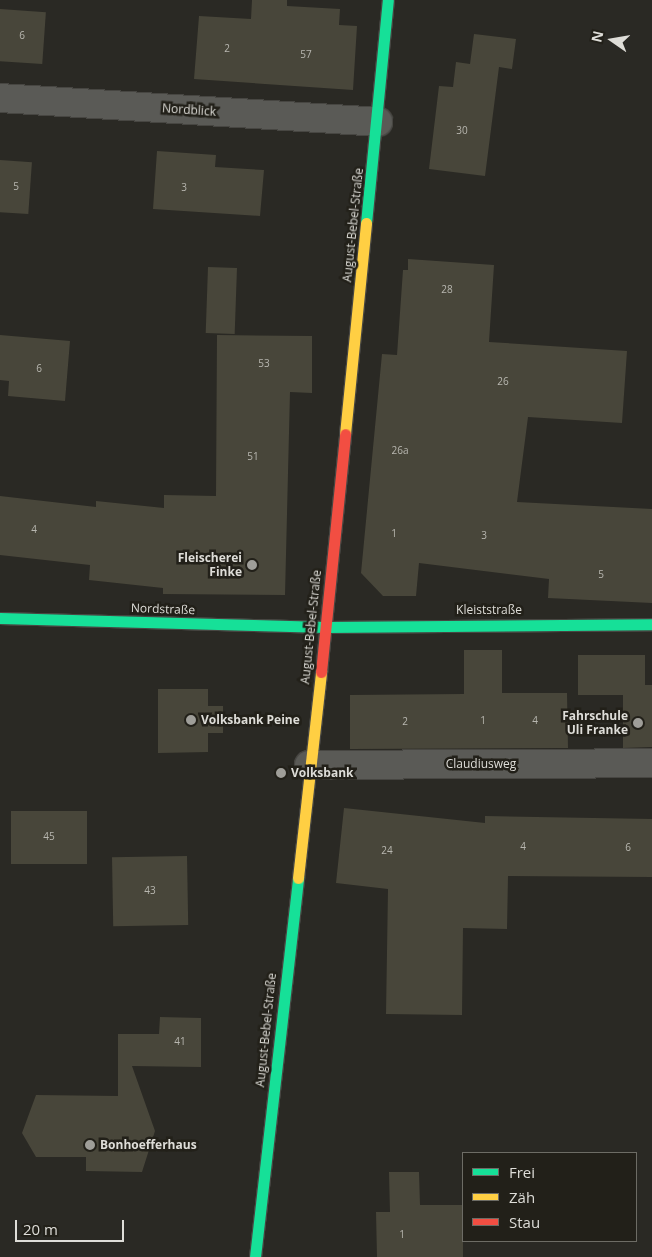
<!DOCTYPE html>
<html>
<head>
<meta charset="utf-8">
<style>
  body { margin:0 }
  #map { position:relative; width:652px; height:1257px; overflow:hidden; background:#2a2924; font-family:"Open Sans",sans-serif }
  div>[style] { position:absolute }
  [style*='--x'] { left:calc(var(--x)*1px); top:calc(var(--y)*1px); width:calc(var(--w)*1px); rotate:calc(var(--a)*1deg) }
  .building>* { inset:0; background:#48463a; transform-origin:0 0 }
  .roads { filter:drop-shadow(1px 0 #474642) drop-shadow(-1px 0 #474642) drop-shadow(0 1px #474642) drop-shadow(0 -1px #474642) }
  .street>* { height:28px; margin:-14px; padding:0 14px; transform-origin:14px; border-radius:14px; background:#5a5a56 }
  .fast>* { height:11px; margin:-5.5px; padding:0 5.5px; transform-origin:5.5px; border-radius:5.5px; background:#16e098 }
  .slow>* { height:11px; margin:-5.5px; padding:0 5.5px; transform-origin:5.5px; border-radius:5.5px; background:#ffcf43 }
  .jam>* { height:11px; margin:-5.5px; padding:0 5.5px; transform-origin:5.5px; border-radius:5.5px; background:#f24e42 }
  .dots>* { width:14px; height:14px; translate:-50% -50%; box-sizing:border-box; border:2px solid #222019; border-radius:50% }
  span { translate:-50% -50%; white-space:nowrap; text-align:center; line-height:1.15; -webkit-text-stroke:5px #222019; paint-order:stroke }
  .number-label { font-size:10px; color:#b8b7b0 }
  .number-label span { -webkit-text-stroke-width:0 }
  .street-label { font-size:12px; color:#deddd8 }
  .poi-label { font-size:12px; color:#deddd8; font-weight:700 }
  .right { translate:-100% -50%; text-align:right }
  .left { translate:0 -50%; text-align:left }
  .legend { position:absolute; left:462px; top:1152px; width:175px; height:90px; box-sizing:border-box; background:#222019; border:1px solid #6d6c65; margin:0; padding:6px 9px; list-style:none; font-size:15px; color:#deddd8 }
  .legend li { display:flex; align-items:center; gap:10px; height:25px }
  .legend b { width:25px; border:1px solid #6d6c65 }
  .north { position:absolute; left:587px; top:15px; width:50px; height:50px; -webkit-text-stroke:4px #222019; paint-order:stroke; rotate:283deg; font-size:14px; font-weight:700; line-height:20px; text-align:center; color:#deddd8 }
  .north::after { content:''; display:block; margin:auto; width:18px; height:22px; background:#deddd8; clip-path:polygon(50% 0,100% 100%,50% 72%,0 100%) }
  .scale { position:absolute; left:15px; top:1220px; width:109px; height:22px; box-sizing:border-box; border:2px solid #deddd8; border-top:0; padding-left:6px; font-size:15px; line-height:18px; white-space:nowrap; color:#deddd8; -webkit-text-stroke:4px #222019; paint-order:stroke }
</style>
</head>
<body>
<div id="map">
  <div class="building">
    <div style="clip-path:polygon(252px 0,287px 0,287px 6px,340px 9px,339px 25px,357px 26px,353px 90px,194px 79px,199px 16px,251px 19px)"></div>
    <div style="left:0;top:9px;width:46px;height:52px;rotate:4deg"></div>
    <div style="clip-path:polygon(474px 34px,516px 39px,512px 69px,499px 67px,485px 176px,429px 169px,439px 86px,453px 87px,456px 62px,470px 64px)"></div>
    <div style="clip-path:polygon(157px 151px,216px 155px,215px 167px,264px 170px,260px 216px,153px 209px)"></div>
    <div style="left:0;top:160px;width:32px;height:52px;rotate:4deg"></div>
    <div style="clip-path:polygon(408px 259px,494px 265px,489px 342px,627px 351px,622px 423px,528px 417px,517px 502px,652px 509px,652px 603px,548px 598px,549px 579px,419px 563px,416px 596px,383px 596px,361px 573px,382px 354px,397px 355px,403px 270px,408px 270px)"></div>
    <div style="left:208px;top:267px;width:29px;height:66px;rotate:2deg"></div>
    <div style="clip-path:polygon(0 335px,70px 341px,65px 401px,8px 396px,9px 381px,0 380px)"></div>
    <div style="clip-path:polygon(217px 335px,312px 336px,312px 393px,290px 392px,285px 595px,163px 594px,163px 588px,89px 580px,90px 565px,0 555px,0 496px,96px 507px,96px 501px,164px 508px,164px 495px,216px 496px)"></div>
    <div style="clip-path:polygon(464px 650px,502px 650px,502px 693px,567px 693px,568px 748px,350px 749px,350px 695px,464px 694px)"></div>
    <div style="clip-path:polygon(578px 655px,645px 655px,645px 685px,652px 685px,652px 747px,623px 748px,623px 695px,578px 695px)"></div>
    <div style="clip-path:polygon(158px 689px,208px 689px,208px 706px,223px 706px,223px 733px,208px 733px,208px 752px,158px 753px)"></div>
    <div style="clip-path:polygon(344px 808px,485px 823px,485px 816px,652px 819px,652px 877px,508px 876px,507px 929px,463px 928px,462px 1015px,386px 1014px,388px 889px,336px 883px)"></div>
    <div style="left:11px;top:811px;width:76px;height:53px"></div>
    <div style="left:187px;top:856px;width:69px;height:75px;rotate:89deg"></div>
    <div style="clip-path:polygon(160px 1017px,201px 1018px,201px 1067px,132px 1066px,155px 1131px,142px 1172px,86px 1171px,86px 1157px,36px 1157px,22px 1133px,36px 1095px,118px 1096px,118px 1034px,159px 1034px)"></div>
    <div style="clip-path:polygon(389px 1172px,419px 1172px,420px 1205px,463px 1205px,463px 1257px,377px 1257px,376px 1212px,390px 1212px)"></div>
  </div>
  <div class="roads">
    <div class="street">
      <div style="--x:0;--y:98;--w:379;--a:3.6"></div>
      <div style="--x:309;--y:765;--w:343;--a:-0.3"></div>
    </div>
    <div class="fast">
      <div style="--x:366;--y:223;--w:224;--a:-84.4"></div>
      <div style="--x:0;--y:618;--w:326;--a:1.6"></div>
      <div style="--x:326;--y:627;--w:326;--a:-0.5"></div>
      <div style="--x:255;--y:1257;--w:381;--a:-83.5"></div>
    </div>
    <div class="slow">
      <div style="--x:345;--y:434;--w:212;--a:-84.3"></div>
      <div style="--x:298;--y:878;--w:207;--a:-83.6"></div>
    </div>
    <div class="jam">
      <div style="--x:321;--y:672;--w:239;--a:-84.2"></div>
    </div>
  </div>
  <div class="dots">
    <div style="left:252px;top:565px;background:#9f9e99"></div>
    <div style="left:191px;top:720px;background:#9f9e99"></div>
    <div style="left:638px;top:723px;background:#9f9e99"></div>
    <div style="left:281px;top:773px;background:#9f9e99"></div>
    <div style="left:90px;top:1145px;background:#9f9e99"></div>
  </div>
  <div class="number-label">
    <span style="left:22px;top:36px">6</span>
    <span style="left:227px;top:49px">2</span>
    <span style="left:306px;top:55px">57</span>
    <span style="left:462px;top:131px">30</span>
    <span style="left:16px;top:187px">5</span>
    <span style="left:184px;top:188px">3</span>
    <span style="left:447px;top:290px">28</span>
    <span style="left:264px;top:364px">53</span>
    <span style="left:39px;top:369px">6</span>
    <span style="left:503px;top:382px">26</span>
    <span style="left:400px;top:451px">26a</span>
    <span style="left:253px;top:457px">51</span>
    <span style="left:34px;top:530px">4</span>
    <span style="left:394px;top:534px">1</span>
    <span style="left:484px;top:536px">3</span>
    <span style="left:601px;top:575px">5</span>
    <span style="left:483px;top:721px">1</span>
    <span style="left:535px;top:721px">4</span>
    <span style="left:405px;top:722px">2</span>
    <span style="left:49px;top:837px">45</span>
    <span style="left:523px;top:847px">4</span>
    <span style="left:628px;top:848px">6</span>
    <span style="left:387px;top:851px">24</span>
    <span style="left:150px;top:891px">43</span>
    <span style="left:180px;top:1042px">41</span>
    <span style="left:402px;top:1235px">1</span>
  </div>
  <div class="street-label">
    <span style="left:189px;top:110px;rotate:4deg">Nordblick</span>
    <span style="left:353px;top:225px;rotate:-84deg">August-Bebel-Straße</span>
    <span style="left:163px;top:609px;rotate:2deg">Nordstraße</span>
    <span style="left:489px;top:610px">Kleiststraße</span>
    <span style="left:311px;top:627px;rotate:-84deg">August-Bebel-Straße</span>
    <span style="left:481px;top:764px">Claudiusweg</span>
    <span style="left:266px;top:1030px;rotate:-84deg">August-Bebel-Straße</span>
  </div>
  <div class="poi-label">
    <span class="right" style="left:242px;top:565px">Fleischerei<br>Finke</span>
    <span class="right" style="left:628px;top:723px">Fahrschule<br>Uli Franke</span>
    <span class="left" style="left:201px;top:720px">Volksbank Peine</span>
    <span class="left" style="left:291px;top:773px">Volksbank</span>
    <span class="left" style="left:100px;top:1145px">Bonhoefferhaus</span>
  </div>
  <ul class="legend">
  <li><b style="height:6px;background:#16e098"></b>Frei</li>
  <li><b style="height:6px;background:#ffcf43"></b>Zäh</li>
  <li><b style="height:6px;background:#f24e42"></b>Stau</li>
  </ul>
  <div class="north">N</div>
  <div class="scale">20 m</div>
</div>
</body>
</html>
